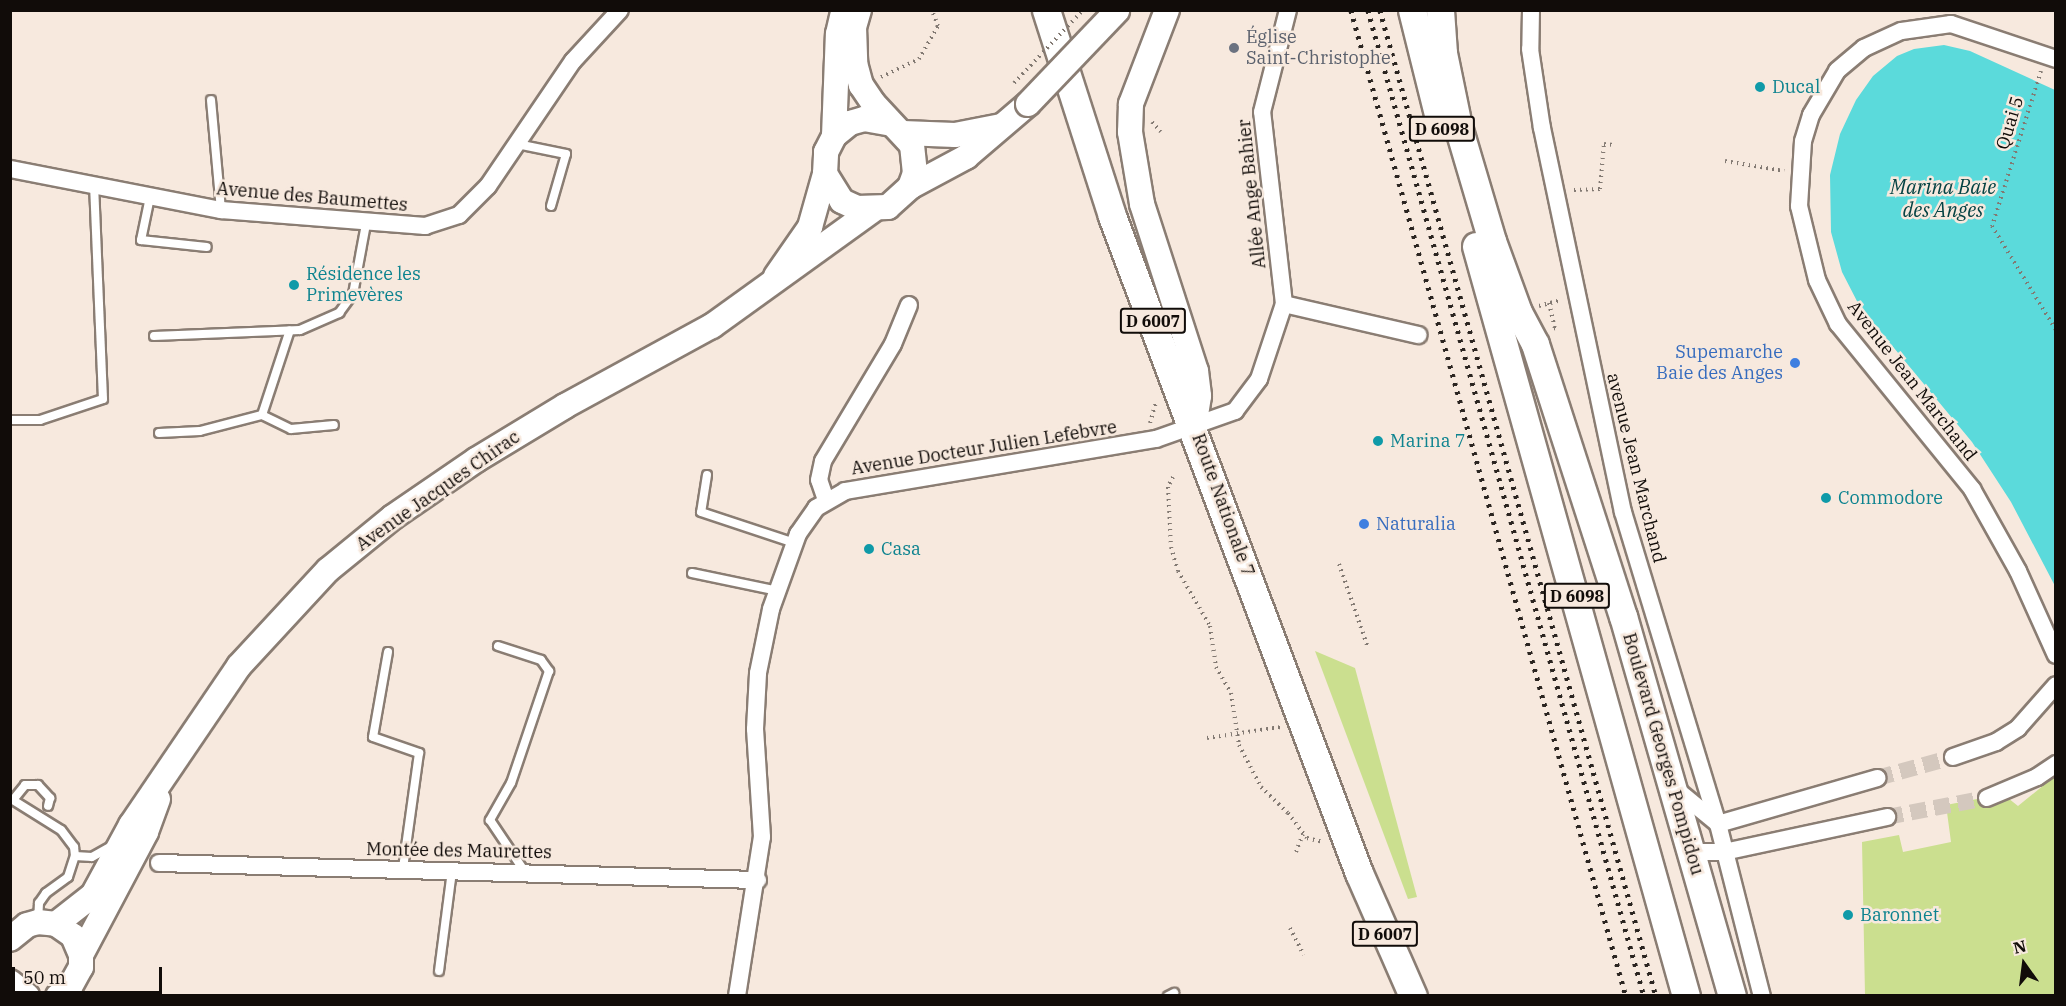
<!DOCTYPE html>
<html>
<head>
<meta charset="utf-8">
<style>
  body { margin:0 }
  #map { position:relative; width:2066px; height:1006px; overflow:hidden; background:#f7e9de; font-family:"IBM Plex Serif",serif }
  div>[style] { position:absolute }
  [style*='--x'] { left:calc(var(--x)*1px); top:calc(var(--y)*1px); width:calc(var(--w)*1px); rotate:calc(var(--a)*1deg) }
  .green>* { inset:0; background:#cbdf8f }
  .water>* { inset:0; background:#5bdadb }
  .street-tunnel>* { height:16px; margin-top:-8px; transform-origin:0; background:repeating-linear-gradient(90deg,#d4c8be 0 16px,transparent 0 24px) }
  .path>* { height:4px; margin-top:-2px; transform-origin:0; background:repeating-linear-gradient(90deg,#827972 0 1.5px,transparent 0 6px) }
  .roads { filter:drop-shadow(2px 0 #8a7d73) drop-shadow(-2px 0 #8a7d73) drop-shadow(0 2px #8a7d73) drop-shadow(0 -2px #8a7d73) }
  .lane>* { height:8px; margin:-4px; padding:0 4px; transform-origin:4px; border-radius:4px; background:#fff }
  .street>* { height:16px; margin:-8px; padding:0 8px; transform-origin:8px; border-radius:8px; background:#fff }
  .secondary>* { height:24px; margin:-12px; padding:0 12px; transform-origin:12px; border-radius:12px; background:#fff }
  .primary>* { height:27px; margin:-13.5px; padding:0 13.5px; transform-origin:13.5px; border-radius:13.5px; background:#fff }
  .rail>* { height:4.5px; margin-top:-2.25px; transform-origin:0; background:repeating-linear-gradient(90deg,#2b2521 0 3px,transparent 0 9px) }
  .path-bridge>* { height:4px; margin-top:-2px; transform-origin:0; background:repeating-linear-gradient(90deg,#827972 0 1.5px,transparent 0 6px) }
  .bridges { filter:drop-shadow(2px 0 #8a7d73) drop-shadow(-2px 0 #8a7d73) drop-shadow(0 2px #8a7d73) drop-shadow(0 -2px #8a7d73) }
  .secondary-bridge>* { height:24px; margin:-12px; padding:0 12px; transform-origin:12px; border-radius:12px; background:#fff }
  .dots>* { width:16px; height:16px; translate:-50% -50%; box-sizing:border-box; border:3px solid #f7e9de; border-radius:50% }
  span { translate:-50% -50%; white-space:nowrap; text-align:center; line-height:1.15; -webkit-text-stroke:5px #f7e9de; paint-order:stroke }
  .shield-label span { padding:2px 4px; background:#f7e9de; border:2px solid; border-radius:4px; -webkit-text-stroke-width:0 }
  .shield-label { font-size:16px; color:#110c09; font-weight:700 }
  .worship-label { font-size:18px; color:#5b616d }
  .left { translate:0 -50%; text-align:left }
  .culture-label { font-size:18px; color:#0d838f }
  .street-label { font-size:18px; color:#110c09 }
  .shop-label { font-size:18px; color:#366cbe }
  .right { translate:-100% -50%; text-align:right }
  .water-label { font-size:20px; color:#044243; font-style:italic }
  .frame { position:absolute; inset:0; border:12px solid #110c09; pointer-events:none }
  .north { position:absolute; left:1994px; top:934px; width:60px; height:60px; -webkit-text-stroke:4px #f7e9de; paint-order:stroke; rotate:346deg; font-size:16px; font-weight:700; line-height:24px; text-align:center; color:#110c09 }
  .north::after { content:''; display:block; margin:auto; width:21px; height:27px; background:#110c09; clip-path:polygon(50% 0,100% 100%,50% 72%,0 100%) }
  .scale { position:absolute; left:12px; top:967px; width:150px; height:27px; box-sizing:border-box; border:3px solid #110c09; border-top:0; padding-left:8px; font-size:18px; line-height:21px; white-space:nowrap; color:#110c09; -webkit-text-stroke:4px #f7e9de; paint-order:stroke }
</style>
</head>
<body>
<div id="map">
  <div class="green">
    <div style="clip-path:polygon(1315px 651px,1355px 668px,1417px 897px,1408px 899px)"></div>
    <div style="clip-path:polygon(2055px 776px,2055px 995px,1865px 995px,1862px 842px,1899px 835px,1903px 852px,1951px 842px,1946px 805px,2003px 794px,2018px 806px)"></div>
  </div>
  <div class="water">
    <div style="clip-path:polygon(1944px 45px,1970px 51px,2055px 90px,2055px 586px,2011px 502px,1972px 442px,1860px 307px,1842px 272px,1831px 232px,1830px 175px,1840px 134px,1856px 100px,1873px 76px,1897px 56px,1914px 49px)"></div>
  </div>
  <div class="street-tunnel">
    <div style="--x:1877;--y:778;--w:79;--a:-15.4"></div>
    <div style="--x:1887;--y:817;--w:102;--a:-10.8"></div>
  </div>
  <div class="path">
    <div style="--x:2041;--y:71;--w:163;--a:107.5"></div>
    <div style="--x:1992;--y:226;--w:122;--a:58.4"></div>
    <div style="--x:881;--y:77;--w:42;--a:-25.3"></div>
    <div style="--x:919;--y:59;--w:38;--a:-60"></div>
    <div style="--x:938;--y:26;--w:17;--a:-111"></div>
    <div style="--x:1152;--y:122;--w:13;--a:48"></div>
    <div style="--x:1725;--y:161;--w:60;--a:9.6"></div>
    <div style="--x:1574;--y:190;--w:26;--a:-2"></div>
    <div style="--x:1600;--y:189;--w:45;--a:-84.9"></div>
    <div style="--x:1604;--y:144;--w:10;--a:6"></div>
    <div style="--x:1549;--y:303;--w:26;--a:77"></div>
    <div style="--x:1555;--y:328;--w:3;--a:162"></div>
    <div style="--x:1539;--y:306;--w:23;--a:-15"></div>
    <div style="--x:1150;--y:423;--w:22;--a:-74"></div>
    <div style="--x:1173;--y:477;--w:11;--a:117"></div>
    <div style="--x:1168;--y:487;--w:60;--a:87.1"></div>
    <div style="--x:1171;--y:547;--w:25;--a:74"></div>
    <div style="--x:1178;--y:571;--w:64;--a:59.8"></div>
    <div style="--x:1210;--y:626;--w:41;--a:81.7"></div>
    <div style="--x:1216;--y:667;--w:30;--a:60"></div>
    <div style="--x:1231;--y:693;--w:53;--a:81.3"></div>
    <div style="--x:1239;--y:745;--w:47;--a:62.4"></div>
    <div style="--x:1261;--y:787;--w:37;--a:44"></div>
    <div style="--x:1288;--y:813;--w:31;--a:53"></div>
    <div style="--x:1307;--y:838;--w:16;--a:14"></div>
    <div style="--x:1339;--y:564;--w:86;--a:70.9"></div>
    <div style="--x:1207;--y:738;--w:75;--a:-8.5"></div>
    <div style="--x:1296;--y:852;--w:19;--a:-69"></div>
    <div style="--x:1290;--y:928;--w:30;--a:63"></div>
  </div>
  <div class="roads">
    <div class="lane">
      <div style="--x:211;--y:100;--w:110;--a:84.8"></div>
      <div style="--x:517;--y:144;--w:50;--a:11.5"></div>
      <div style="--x:566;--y:154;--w:54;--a:106.1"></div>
      <div style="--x:150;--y:197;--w:44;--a:101.8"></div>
      <div style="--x:141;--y:240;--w:66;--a:6.1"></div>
      <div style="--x:154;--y:336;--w:146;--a:-2.4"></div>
      <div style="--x:300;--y:330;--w:43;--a:-23.6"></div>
      <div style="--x:339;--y:313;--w:24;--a:-54"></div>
      <div style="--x:353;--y:294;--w:71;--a:-79.5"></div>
      <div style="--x:262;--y:415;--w:32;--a:26"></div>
      <div style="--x:291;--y:429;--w:43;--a:-5.3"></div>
      <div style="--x:10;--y:420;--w:30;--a:0"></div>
      <div style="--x:40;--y:420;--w:66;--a:-18.4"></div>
      <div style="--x:103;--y:399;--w:212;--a:-92.4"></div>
      <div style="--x:159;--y:433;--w:41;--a:-2.8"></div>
      <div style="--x:200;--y:431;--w:64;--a:-14.5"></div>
      <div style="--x:262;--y:415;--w:89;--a:-71.8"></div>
      <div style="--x:707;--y:475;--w:37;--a:99"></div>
      <div style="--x:701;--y:512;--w:99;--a:18.3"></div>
      <div style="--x:692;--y:573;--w:88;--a:11.8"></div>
      <div style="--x:498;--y:646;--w:45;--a:18"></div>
      <div style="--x:541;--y:660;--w:14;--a:54"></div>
      <div style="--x:549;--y:671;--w:118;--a:108.7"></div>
      <div style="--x:511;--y:783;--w:43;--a:119.6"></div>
      <div style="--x:490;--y:820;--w:63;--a:56.1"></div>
      <div style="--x:388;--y:652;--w:86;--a:100"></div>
      <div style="--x:373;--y:737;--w:49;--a:19.2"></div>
      <div style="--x:419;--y:753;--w:117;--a:97.9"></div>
      <div style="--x:75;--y:856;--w:17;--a:3"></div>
      <div style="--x:92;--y:857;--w:23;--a:-29"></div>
      <div style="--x:38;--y:922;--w:19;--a:-87"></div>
      <div style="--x:39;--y:903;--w:12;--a:-55"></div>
      <div style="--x:46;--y:893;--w:27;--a:-36"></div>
      <div style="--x:68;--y:877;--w:22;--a:-72"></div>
      <div style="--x:75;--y:856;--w:9;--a:-96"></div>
      <div style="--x:74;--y:847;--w:21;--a:-127"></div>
      <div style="--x:61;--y:830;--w:57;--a:-148"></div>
      <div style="--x:13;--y:800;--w:19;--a:-51"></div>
      <div style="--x:25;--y:785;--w:13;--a:0"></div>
      <div style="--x:38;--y:785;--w:18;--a:47"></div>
      <div style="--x:50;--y:798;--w:8;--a:104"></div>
      <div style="--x:439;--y:971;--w:101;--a:-82.6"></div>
      <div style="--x:1168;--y:996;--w:7;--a:-27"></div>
    </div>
    <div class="street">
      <div style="--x:1531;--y:10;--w:39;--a:91"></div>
      <div style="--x:1530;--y:49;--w:80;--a:81.4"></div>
      <div style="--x:1542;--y:128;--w:392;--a:78.1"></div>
      <div style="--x:1623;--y:512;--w:326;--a:73.1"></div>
      <div style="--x:1718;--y:824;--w:178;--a:75.7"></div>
      <div style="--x:2056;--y:59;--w:111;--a:-161.6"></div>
      <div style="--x:1951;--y:24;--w:50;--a:172"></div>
      <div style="--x:1901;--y:31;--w:41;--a:155.3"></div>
      <div style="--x:1864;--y:48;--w:35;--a:140"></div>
      <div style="--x:1837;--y:71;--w:51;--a:120.6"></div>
      <div style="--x:1811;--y:115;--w:27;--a:107"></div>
      <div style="--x:1803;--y:141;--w:65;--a:93.5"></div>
      <div style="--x:1799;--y:206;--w:76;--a:76.3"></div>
      <div style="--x:1817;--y:280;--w:49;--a:64.5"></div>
      <div style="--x:1838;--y:324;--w:213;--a:50.9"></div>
      <div style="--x:1972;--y:489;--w:94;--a:60.7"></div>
      <div style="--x:2018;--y:571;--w:92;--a:65.7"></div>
      <div style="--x:10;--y:169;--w:215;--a:11"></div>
      <div style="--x:221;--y:210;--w:205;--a:4.5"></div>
      <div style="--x:425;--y:226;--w:36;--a:-18"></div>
      <div style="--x:459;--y:215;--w:41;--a:-45"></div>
      <div style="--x:488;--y:186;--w:151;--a:-55.8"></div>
      <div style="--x:573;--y:61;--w:69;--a:-47.3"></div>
      <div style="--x:1284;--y:304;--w:138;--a:13"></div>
      <div style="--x:826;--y:500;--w:21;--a:-109"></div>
      <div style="--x:819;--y:480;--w:19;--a:-78"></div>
      <div style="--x:823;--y:461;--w:136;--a:-59.1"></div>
      <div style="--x:893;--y:344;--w:42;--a:-67.7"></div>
      <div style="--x:1953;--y:757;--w:46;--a:-19.2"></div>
      <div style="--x:1996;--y:742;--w:26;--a:-32"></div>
      <div style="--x:2018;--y:728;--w:57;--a:-48.5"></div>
      <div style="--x:1672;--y:786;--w:58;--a:39.4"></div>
      <div style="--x:1987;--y:798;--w:54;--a:-22.8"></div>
      <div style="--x:2037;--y:777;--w:23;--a:-34"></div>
      <div style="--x:1718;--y:824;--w:166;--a:-16.1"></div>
      <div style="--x:1691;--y:852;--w:33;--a:0"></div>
      <div style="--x:1724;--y:852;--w:167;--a:-12.1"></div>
      <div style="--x:159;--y:863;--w:599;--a:1.63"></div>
      <div style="--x:737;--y:996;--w:161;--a:-81.1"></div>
      <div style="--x:762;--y:837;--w:108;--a:-93.7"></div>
      <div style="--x:755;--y:729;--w:56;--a:-86.9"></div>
      <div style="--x:758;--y:673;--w:65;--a:-78.5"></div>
      <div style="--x:771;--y:609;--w:80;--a:-70.2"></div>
      <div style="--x:798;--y:534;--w:32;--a:-55"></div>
      <div style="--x:816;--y:508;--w:34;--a:-30"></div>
      <div style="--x:845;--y:491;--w:315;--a:-9.5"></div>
      <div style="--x:1156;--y:439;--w:84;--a:-19.5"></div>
      <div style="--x:1235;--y:411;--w:40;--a:-53"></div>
      <div style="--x:1259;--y:379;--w:79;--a:-71.6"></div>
      <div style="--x:1284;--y:304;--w:193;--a:-96.5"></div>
      <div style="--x:1262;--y:112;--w:105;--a:-75.7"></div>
    </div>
    <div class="secondary">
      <div style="--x:859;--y:10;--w:18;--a:106"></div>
      <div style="--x:854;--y:27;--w:36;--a:88"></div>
      <div style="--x:855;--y:63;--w:23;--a:75"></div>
      <div style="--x:861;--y:85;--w:22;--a:56"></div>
      <div style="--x:873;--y:103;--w:57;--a:47.1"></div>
      <div style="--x:912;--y:145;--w:28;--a:84"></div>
      <div style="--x:915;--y:173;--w:15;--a:110"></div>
      <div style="--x:910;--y:187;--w:30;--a:138"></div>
      <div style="--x:888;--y:207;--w:31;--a:178"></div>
      <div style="--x:857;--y:208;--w:17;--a:-155"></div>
      <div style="--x:842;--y:201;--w:32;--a:-122"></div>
      <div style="--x:825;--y:174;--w:22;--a:-87"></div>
      <div style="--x:826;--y:152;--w:18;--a:-63"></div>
      <div style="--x:834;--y:136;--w:21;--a:-39"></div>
      <div style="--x:850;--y:123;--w:15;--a:-16"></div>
      <div style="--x:864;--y:119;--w:27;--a:10"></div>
      <div style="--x:1167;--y:10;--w:101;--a:111"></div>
      <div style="--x:1131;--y:104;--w:28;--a:92"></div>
      <div style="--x:1130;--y:132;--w:73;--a:80.5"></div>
      <div style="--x:1142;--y:204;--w:176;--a:72.1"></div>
      <div style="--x:1196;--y:371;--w:25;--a:83"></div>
      <div style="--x:1199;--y:396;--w:31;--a:99"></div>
      <div style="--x:903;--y:133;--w:52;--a:2.2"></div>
      <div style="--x:955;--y:135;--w:47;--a:-11.1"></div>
      <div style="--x:834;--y:136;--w:102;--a:-87.8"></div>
      <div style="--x:838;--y:34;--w:22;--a:-77"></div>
      <div style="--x:910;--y:187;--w:64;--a:-28.2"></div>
      <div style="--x:966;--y:157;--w:82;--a:-40.5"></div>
      <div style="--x:776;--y:276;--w:60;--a:-55.2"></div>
      <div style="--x:810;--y:227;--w:55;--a:-74.2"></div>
      <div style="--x:56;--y:924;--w:47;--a:-38.1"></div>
      <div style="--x:93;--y:895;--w:80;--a:-61.5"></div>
      <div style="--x:131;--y:825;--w:192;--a:-55.8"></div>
      <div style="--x:239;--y:666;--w:131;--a:-47.2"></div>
      <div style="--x:328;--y:570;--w:84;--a:-39.2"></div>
      <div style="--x:393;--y:517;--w:101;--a:-34.5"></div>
      <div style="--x:476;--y:460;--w:104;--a:-31.2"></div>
      <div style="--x:565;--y:406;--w:167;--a:-28.6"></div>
      <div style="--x:712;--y:326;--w:198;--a:-35.8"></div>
      <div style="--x:10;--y:939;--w:22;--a:-39"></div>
      <div style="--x:27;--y:925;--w:11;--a:-15"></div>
      <div style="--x:38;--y:922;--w:18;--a:6"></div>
      <div style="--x:56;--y:924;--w:21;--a:35"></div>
      <div style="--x:73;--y:936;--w:21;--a:67"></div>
      <div style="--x:81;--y:955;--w:12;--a:90"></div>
      <div style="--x:81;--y:967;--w:23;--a:119"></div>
      <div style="--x:70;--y:987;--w:15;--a:143"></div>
      <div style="--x:81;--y:955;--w:139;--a:-62.1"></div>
      <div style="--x:146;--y:832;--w:35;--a:-70"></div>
      <div style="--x:10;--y:982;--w:22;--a:39"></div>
    </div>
    <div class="primary">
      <div style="--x:1046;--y:10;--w:216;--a:72.2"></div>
      <div style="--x:1112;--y:216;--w:702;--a:69.4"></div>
      <div style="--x:1359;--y:873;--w:134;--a:66.3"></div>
      <div style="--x:1412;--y:10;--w:107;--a:76"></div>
      <div style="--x:1440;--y:10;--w:43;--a:86"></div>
      <div style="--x:1443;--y:53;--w:75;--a:78.4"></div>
      <div style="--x:1458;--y:126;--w:120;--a:73.5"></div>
      <div style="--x:1492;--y:241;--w:76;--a:69.9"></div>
      <div style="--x:1518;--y:312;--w:36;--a:62"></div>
      <div style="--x:1535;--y:344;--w:286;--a:72.1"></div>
      <div style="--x:1623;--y:616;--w:395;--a:74"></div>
      <div style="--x:1476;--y:246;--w:779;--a:74.36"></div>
    </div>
  </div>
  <div class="rail">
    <div style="--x:1351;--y:10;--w:1024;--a:74.42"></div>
    <div style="--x:1368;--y:10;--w:1024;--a:74.36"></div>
    <div style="--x:1380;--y:10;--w:1024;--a:74.36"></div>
  </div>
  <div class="path-bridge">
    <div style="--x:1014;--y:83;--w:100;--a:-46.6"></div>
  </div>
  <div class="bridges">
    <div class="secondary-bridge">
      <div style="--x:1028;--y:104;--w:129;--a:-46.3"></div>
    </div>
  </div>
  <div class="dots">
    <div style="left:1234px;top:48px;background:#6b7280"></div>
    <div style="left:1760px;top:87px;background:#0f9aa8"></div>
    <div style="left:294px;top:285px;background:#0f9aa8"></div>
    <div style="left:1795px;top:363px;background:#3f7fe0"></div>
    <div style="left:1378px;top:441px;background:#0f9aa8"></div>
    <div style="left:1826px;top:498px;background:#0f9aa8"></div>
    <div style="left:1364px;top:524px;background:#3f7fe0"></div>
    <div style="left:869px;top:549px;background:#0f9aa8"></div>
    <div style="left:1848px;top:915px;background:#0f9aa8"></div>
  </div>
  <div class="shield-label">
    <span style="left:1442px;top:129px">D 6098</span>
    <span style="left:1153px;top:321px">D 6007</span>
    <span style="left:1577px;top:596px">D 6098</span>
    <span style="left:1385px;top:934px">D 6007</span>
  </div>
  <div class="worship-label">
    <span class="left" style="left:1246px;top:48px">Église<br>Saint-Christophe</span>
  </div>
  <div class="culture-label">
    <span class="left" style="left:1772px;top:87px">Ducal</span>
    <span class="left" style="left:306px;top:285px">Résidence les<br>Primevères</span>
    <span class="left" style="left:1390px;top:441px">Marina 7</span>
    <span class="left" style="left:1838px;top:498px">Commodore</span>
    <span class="left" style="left:881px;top:549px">Casa</span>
    <span class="left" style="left:1860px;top:915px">Baronnet</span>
  </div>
  <div class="street-label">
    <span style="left:2010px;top:123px;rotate:-73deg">Quai 5</span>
    <span style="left:1252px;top:194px;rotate:-96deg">Allée Ange Bahier</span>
    <span style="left:312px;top:197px;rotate:5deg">Avenue des Baumettes</span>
    <span style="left:1912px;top:381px;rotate:52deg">Avenue Jean Marchand</span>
    <span style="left:984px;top:448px;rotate:-9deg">Avenue Docteur Julien Lefebvre</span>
    <span style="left:1636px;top:468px;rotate:76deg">avenue Jean Marchand</span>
    <span style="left:438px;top:491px;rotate:-35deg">Avenue Jacques Chirac</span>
    <span style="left:1223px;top:505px;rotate:70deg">Route Nationale 7</span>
    <span style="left:1663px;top:754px;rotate:74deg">Boulevard Georges Pompidou</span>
    <span style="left:459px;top:851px;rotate:1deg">Montée des Maurettes</span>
  </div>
  <div class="shop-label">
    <span class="right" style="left:1783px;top:363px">Supemarche<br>Baie des Anges</span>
    <span class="left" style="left:1376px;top:524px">Naturalia</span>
  </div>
  <div class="water-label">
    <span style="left:1943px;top:198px">Marina Baie<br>des Anges</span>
  </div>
  <div class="frame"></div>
  <div class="north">N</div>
  <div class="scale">50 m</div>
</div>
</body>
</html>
